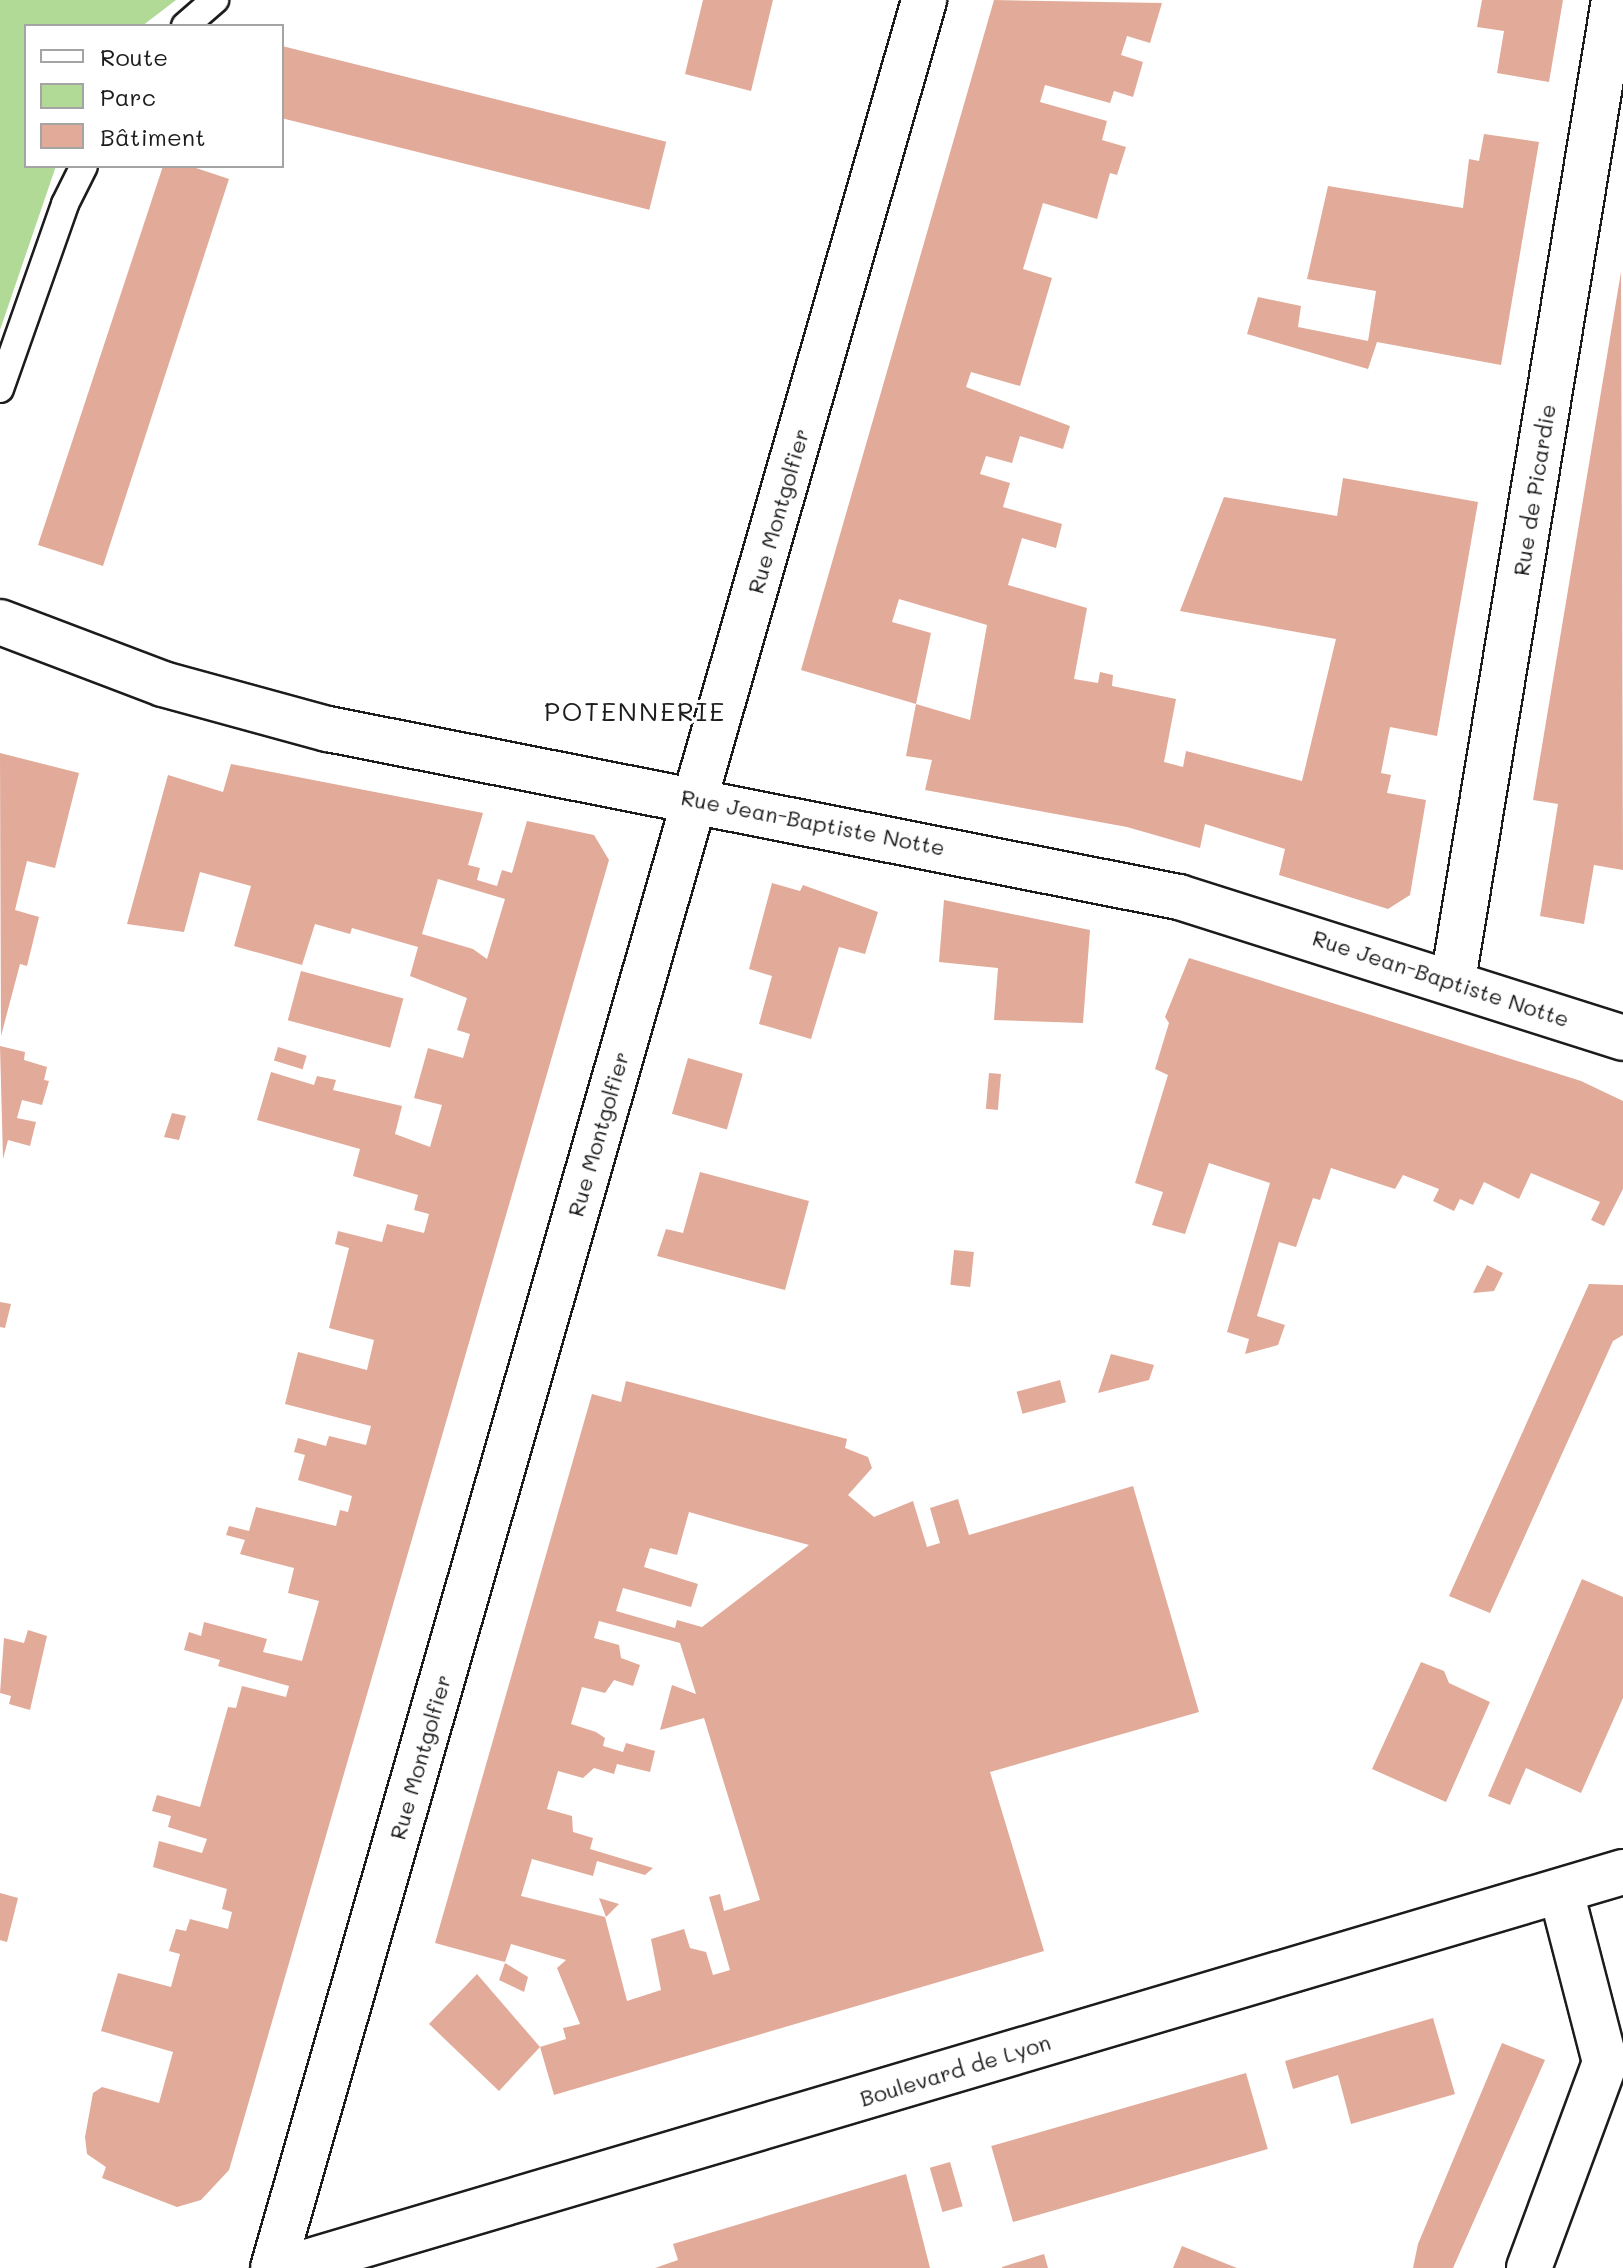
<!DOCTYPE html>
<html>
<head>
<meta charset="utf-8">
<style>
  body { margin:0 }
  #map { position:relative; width:1623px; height:2268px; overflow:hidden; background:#fff; font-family:Mali,sans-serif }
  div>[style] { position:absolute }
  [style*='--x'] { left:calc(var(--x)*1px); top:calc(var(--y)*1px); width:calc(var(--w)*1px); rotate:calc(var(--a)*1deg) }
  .green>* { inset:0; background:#b1da97 }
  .building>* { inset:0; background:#e1aa99; transform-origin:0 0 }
  .roads { filter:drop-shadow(2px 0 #1c1c1c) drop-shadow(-2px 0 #1c1c1c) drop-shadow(0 2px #1c1c1c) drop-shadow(0 -2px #1c1c1c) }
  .lane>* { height:26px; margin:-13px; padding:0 13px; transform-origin:13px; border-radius:13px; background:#fff }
  .street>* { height:44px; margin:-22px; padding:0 22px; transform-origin:22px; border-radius:22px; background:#fff }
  span { translate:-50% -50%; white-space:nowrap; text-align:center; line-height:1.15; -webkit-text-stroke:6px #fff; paint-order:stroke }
  .street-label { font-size:22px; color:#1c1c1c }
  .quarter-label { font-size:26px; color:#1c1c1c; letter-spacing:2px }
  .legend { position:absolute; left:24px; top:24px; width:260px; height:144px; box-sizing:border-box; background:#fff; border:2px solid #a4a4a4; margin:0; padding:10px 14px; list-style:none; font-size:24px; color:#1c1c1c }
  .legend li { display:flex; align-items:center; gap:16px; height:40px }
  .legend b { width:40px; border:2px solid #a4a4a4 }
</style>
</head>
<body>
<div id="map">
  <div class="green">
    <div style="clip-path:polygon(0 0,176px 0,142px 26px,26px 26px,26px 166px,56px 166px,0 330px)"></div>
  </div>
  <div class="building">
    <div style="clip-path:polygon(703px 0,773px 0,751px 91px,685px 74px)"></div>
    <div style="clip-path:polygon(994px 0,1162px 3px,1150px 43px,1127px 36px,1121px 55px,1143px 62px,1133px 97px,1114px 91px,1110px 103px,1045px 85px,1040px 102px,1107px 121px,1102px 140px,1126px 147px,1117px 175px,1110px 173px,1097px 219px,1043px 203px,1023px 269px,1052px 278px,1020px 386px,971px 372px,966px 387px,1070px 426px,1063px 449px,1020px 436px,1012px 463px,986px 456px,980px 474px,1010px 483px,1003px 507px,1062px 524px,1056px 548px,1022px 538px,1008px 585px,1087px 608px,1074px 679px,1098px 683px,1100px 672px,1113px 675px,1112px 686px,1176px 699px,1164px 762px,1183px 767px,1186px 751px,1302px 781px,1336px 639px,1180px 611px,1224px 497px,1337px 516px,1343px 478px,1478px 502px,1437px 736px,1390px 727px,1381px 773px,1391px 775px,1387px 793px,1426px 800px,1410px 895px,1388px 909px,1279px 875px,1285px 849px,1205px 824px,1200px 848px,1127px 827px,925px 790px,932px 760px,906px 756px,916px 704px,970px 720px,987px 625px,899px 599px,892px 622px,931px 633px,916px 704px,801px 670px)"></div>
    <div style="clip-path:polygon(1482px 0,1563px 0,1549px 82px,1497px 73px,1504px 31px,1477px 27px)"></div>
    <div style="left:282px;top:46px;width:396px;height:70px;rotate:14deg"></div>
    <div style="clip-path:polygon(1484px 134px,1539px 142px,1501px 365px,1377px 342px,1368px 369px,1247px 334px,1258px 297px,1301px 306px,1298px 327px,1368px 341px,1376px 291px,1307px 279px,1328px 186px,1463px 208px,1469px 159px,1479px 161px)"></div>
    <div style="clip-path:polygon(163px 166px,190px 166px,229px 179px,103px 566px,38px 545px)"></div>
    <div style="clip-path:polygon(1621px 272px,1623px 870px,1594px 865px,1584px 924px,1540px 916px,1558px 804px,1533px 800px)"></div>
    <div style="clip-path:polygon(0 753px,79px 773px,55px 868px,27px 861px,15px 910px,39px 917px,27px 966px,20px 964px,1px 1036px)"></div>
    <div style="clip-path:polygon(evenodd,231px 764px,483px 813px,468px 865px,480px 868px,477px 880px,497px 886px,502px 870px,512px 873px,527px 821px,594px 835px,609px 860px,229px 2170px,201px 2200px,177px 2207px,102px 2178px,106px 2167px,87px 2154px,85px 2137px,93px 2093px,102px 2087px,159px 2103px,173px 2052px,101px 2031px,118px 1973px,171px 1987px,180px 1954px,169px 1951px,176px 1929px,186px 1931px,190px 1919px,228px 1929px,232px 1912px,222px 1909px,227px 1889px,153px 1867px,159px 1841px,202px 1853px,207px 1839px,168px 1827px,171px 1816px,152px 1811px,157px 1795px,200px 1807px,228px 1707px,236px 1708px,242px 1686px,286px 1697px,289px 1686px,218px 1666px,220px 1660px,184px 1650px,189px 1632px,201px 1636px,204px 1622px,267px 1639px,263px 1652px,302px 1661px,319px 1601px,288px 1593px,294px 1568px,240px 1554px,245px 1540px,226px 1535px,229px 1526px,249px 1531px,256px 1507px,336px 1526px,340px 1510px,348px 1512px,352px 1496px,298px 1480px,305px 1455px,294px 1452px,298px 1438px,326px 1446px,329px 1436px,366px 1445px,371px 1426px,285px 1404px,298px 1352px,367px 1370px,374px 1340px,329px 1328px,349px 1248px,335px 1244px,338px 1231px,382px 1242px,387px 1224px,424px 1233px,429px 1214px,414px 1210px,418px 1195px,353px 1176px,360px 1149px,257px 1120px,271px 1072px,314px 1085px,317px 1076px,336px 1080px,333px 1090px,402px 1106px,395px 1134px,430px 1147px,442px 1105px,414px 1098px,428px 1048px,463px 1058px,470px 1034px,457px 1030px,467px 998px,410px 976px,418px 947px,352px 928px,350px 934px,315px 924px,302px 965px,234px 946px,251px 886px,200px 872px,184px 932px,127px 924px,168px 775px,223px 792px,231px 764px,438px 879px,505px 899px,487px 959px,473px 949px,422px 934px,438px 879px)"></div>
    <div style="clip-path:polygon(772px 883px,800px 891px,803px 885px,878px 912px,865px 954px,839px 947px,811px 1039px,759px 1024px,772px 976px,749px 969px)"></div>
    <div style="clip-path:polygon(944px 900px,1090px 930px,1083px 1023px,994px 1020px,998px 968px,939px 962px)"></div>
    <div style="clip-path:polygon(1189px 958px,1581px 1081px,1623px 1101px,1623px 1189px,1604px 1226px,1591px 1220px,1600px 1202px,1531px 1173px,1519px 1199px,1484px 1182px,1473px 1205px,1460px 1199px,1454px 1211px,1433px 1201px,1439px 1189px,1403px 1175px,1395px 1189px,1331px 1168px,1320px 1200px,1313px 1198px,1296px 1247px,1279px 1242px,1257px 1316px,1285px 1325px,1278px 1345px,1245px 1354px,1249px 1339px,1227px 1332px,1270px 1183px,1209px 1163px,1185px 1234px,1152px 1225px,1163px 1192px,1135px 1183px,1168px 1075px,1155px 1069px,1169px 1023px,1165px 1017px)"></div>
    <div style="left:301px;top:971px;width:106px;height:51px;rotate:15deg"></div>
    <div style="clip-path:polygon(0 1046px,25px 1052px,24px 1060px,47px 1067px,44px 1080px,49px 1081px,42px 1105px,22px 1100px,17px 1118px,36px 1122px,30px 1146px,8px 1140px,3px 1159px)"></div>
    <div style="left:278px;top:1047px;width:30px;height:14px;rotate:17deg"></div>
    <div style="left:688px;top:1058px;width:57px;height:58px;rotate:16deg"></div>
    <div style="left:989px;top:1073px;width:12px;height:36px;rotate:5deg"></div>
    <div style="clip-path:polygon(172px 1113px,186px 1116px,179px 1140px,164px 1137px)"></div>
    <div style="clip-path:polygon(700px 1172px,809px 1201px,785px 1290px,657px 1256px,666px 1229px,683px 1233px)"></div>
    <div style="left:954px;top:1250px;width:20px;height:35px;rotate:6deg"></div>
    <div style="clip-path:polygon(1487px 1265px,1503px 1273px,1494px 1291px,1473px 1293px)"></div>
    <div style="clip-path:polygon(1589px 1284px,1623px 1285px,1623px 1335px,1613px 1341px,1490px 1613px,1449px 1596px)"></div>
    <div style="clip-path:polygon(0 1302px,11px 1304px,5px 1328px,0 1327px)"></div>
    <div style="clip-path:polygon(1111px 1354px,1154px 1365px,1149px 1380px,1098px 1393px)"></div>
    <div style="left:1060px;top:1380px;width:23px;height:45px;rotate:75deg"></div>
    <div style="clip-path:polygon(evenodd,626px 1381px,847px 1439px,845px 1448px,868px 1457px,872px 1468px,848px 1495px,874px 1517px,913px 1501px,927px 1547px,940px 1543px,930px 1508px,958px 1499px,969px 1535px,1133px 1486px,1199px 1712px,990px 1772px,1044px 1951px,554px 2095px,540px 2047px,499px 2091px,429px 2024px,477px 1974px,540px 2047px,566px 2039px,563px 2028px,580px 2024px,557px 1968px,566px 1960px,511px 1944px,505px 1962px,435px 1943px,592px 1394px,621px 1402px,626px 1381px,689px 1512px,731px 1524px,809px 1545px,702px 1627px,677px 1620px,675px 1628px,616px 1611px,623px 1588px,691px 1607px,698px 1584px,644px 1567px,650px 1548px,677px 1555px,689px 1512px,626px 1381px,599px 1621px,680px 1643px,696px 1694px,672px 1685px,660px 1730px,704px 1718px,760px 1900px,724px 1911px,720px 1894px,709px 1897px,730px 1970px,713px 1975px,706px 1952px,690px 1948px,684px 1929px,651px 1939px,661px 1990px,627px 2001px,605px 1917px,521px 1896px,532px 1859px,593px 1876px,597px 1861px,645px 1875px,653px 1868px,590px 1849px,593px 1838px,573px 1832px,572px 1816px,547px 1809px,558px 1771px,583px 1778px,594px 1768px,614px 1774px,617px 1764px,650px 1772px,655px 1751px,626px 1743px,623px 1752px,603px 1746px,605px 1738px,596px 1732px,571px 1724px,582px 1687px,605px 1693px,614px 1680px,633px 1686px,640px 1665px,621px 1658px,619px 1645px,594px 1638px,599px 1621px)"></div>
    <div style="clip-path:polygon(1582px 1579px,1623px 1597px,1623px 1698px,1581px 1793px,1526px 1768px,1510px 1805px,1488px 1796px)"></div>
    <div style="clip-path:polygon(28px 1630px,47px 1636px,30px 1710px,9px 1704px,11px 1696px,0 1693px,4px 1638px,24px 1643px)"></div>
    <div style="clip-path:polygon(1421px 1662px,1444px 1671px,1449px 1683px,1490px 1702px,1446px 1802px,1372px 1769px)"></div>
    <div style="clip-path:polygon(0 1893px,18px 1898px,7px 1942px,0 1940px)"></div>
    <div style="clip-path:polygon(599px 1898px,619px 1904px,606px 1917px)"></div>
    <div style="clip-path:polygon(505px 1963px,528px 1977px,524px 1992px,499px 1980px)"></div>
    <div style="clip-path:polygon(1433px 2018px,1455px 2094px,1351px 2124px,1338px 2075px,1293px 2089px,1285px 2061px)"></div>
    <div style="clip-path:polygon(1502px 2043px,1545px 2060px,1453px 2268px,1413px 2268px,1418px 2244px)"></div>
    <div style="left:1246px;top:2073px;width:79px;height:265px;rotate:74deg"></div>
    <div style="left:950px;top:2162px;width:46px;height:21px;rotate:74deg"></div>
    <div style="clip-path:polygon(906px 2174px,930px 2268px,655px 2268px,678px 2260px,673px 2244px)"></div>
    <div style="clip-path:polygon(1182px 2246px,1237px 2268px,1173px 2268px)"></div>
    <div style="clip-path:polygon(1044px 2254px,1048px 2268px,1002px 2268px,1002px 2267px)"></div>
  </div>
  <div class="roads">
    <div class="lane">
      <div style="--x:185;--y:26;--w:40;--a:-41"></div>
      <div style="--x:0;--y:389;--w:196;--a:-70.6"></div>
      <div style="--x:65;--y:204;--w:42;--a:-63.4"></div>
    </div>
    <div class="street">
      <div style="--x:0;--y:622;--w:174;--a:20.8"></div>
      <div style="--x:163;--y:684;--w:171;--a:15.3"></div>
      <div style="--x:328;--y:729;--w:867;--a:11.17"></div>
      <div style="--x:1179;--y:897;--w:466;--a:17.6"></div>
      <div style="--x:1453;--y:980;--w:993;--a:-80.67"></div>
      <div style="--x:273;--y:2268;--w:2360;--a:-73.98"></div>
      <div style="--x:286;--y:2268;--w:1394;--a:-16.5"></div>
      <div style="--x:1529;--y:2268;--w:220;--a:-69.7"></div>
      <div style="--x:1605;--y:2062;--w:176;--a:-104.5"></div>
    </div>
  </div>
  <div class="street-label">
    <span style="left:1534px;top:490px;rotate:-81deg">Rue de Picardie</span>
    <span style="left:778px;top:511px;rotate:-74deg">Rue Montgolfier</span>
    <span style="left:813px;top:822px;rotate:11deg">Rue Jean-Baptiste Notte</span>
    <span style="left:1441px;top:978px;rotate:18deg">Rue Jean-Baptiste Notte</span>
    <span style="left:598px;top:1134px;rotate:-74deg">Rue Montgolfier</span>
    <span style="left:420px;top:1757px;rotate:-74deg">Rue Montgolfier</span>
    <span style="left:955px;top:2070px;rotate:-17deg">Boulevard de Lyon</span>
  </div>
  <div class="quarter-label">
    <span style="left:635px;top:712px">POTENNERIE</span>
  </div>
  <ul class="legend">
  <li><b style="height:10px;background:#fff"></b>Route</li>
  <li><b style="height:22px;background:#b1da97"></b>Parc</li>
  <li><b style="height:22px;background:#e1aa99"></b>Bâtiment</li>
  </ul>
</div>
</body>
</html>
